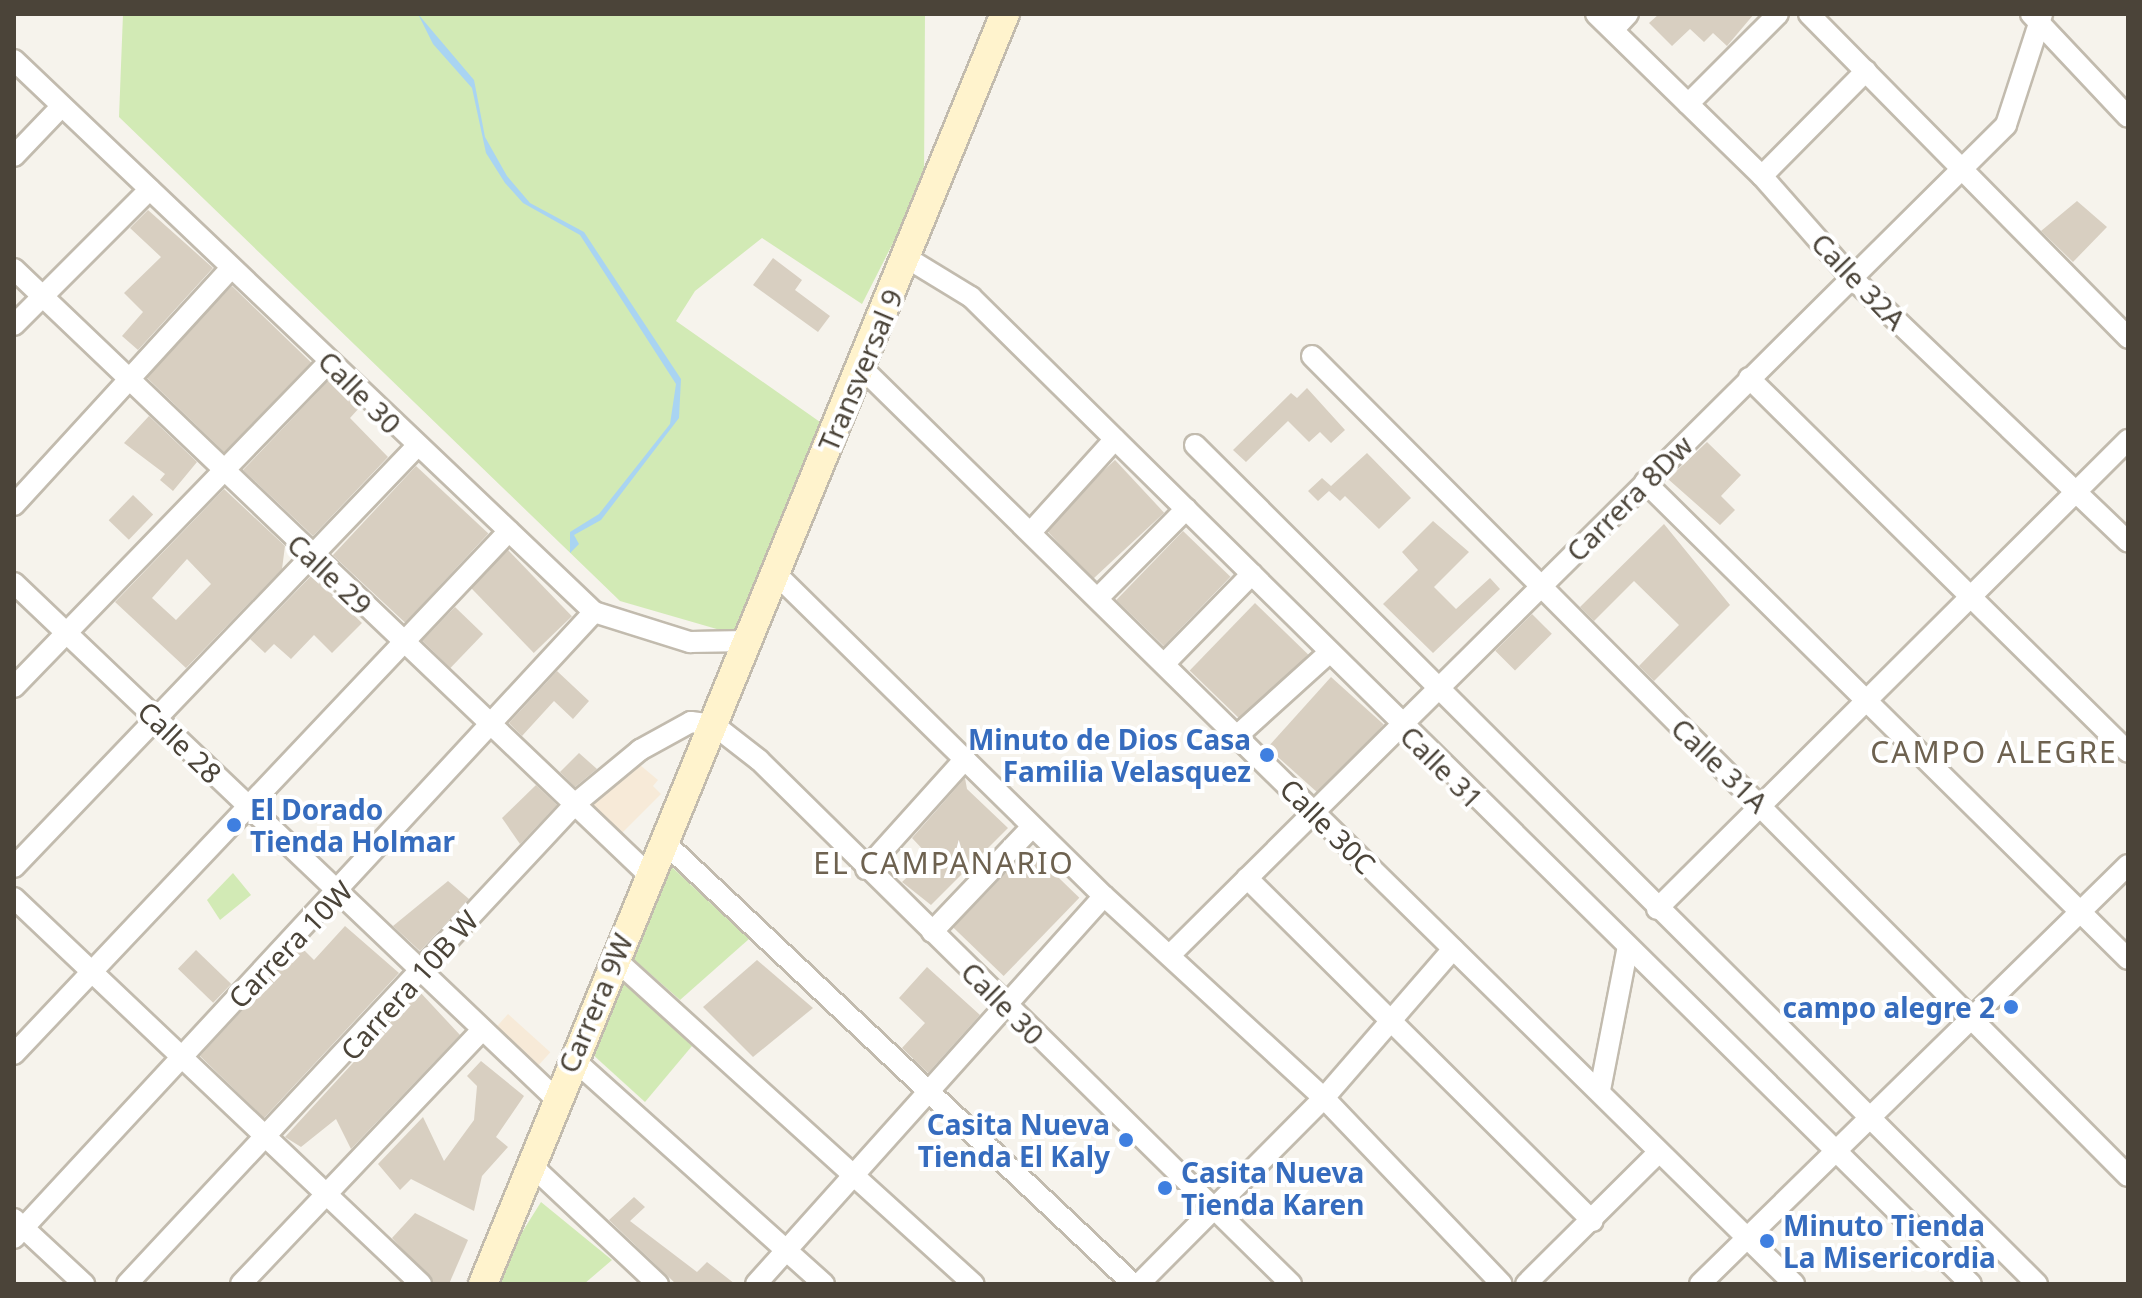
<!DOCTYPE html>
<html>
<head>
<meta charset="utf-8">
<style>
  body { margin:0 }
  #map { position:relative; width:2142px; height:1298px; overflow:hidden; background:#f6f3ec; font-family:"Noto Sans",sans-serif }
  div>[style] { position:absolute }
  [style*='--x'] { left:calc(var(--x)*1px); top:calc(var(--y)*1px); width:calc(var(--w)*1px); rotate:calc(var(--a)*1deg) }
  .commercial>* { inset:0; background:#f7ead8; transform-origin:0 0 }
  .green>* { inset:0; background:#d2eab5 }
  .water>* { inset:0; background:#a9d4f2 }
  .building>* { inset:0; background:#d8cfc1; transform-origin:0 0 }
  .roads { filter:drop-shadow(2px 0 #c2bbae) drop-shadow(-2px 0 #c2bbae) drop-shadow(0 2px #c2bbae) drop-shadow(0 -2px #c2bbae) }
  .street>* { height:20px; margin:-10px; padding:0 10px; transform-origin:10px; border-radius:10px; background:#fff }
  .secondary>* { height:28px; margin:-14px; padding:0 14px; transform-origin:14px; border-radius:14px; background:#fff3cd }
  .dots>* { width:22px; height:22px; translate:-50% -50%; box-sizing:border-box; border:4px solid #fff; border-radius:50% }
  span { translate:-50% -50%; white-space:nowrap; text-align:center; line-height:1.15; -webkit-text-stroke:8px #fff; paint-order:stroke }
  .street-label { font-size:28px; color:#4b4439 }
  .shop-label { font-size:28px; color:#366cbe; font-weight:700 }
  .right { translate:-100% -50%; text-align:right }
  .left { translate:0 -50%; text-align:left }
  .neighbourhood-label { font-size:30px; color:#6e6250; letter-spacing:2px }
  .frame { position:absolute; inset:0; border:16px solid #4b4439; pointer-events:none }
</style>
</head>
<body>
<div id="map">
  <div class="commercial">
    <div style="clip-path:polygon(634px 760px,658px 780px,653px 786px,661px 794px,620px 835px,589px 804px)"></div>
    <div style="left:508px;top:1014px;width:57px;height:18px;rotate:42deg"></div>
  </div>
  <div class="green">
    <div style="clip-path:polygon(123px 14px,925px 14px,924px 182px,862px 304px,762px 238px,695px 291px,676px 321px,820px 422px,734px 634px,620px 601px,119px 117px)"></div>
    <div style="clip-path:polygon(660px 856px,749px 939px,680px 1000px,630px 956px)"></div>
    <div style="clip-path:polygon(233px 873px,251px 895px,220px 920px,207px 900px)"></div>
    <div style="clip-path:polygon(629px 971px,692px 1046px,645px 1102px,591px 1053px)"></div>
    <div style="clip-path:polygon(541px 1202px,612px 1260px,584px 1284px,507px 1284px,485px 1276px,499px 1269px)"></div>
  </div>
  <div class="water">
    <div style="clip-path:polygon(418px 14px,474px 80px,485px 137px,507px 176px,530px 203px,584px 232px,681px 379px,679px 418px,601px 520px,574px 535px,579px 544px,570px 553px,570px 532px,599px 514px,670px 424px,676px 384px,580px 235px,523px 203px,505px 183px,486px 153px,472px 88px,433px 44px)"></div>
  </div>
  <div class="building">
    <div style="clip-path:polygon(1659px 14px,1754px 14px,1727px 46px,1713px 33px,1704px 42px,1690px 29px,1672px 46px,1649px 23px)"></div>
    <div style="clip-path:polygon(2077px 201px,2107px 227px,2073px 262px,2041px 231px)"></div>
    <div style="clip-path:polygon(148px 210px,213px 268px,138px 350px,122px 336px,143px 312px,124px 293px,161px 257px,130px 228px)"></div>
    <div style="clip-path:polygon(773px 258px,802px 280px,795px 290px,830px 316px,818px 332px,753px 285px)"></div>
    <div style="left:232px;top:286px;width:110px;height:125px;rotate:44deg"></div>
    <div style="clip-path:polygon(330px 379px,360px 407px,350px 418px,388px 457px,313px 536px,243px 470px)"></div>
    <div style="clip-path:polygon(1307px 388px,1345px 430px,1331px 443px,1320px 432px,1309px 442px,1288px 421px,1246px 462px,1233px 450px,1291px 393px,1297px 398px)"></div>
    <div style="clip-path:polygon(149px 416px,197px 462px,173px 491px,160px 480px,165px 474px,124px 443px)"></div>
    <div style="clip-path:polygon(1707px 442px,1741px 475px,1721px 496px,1735px 510px,1720px 525px,1668px 479px)"></div>
    <div style="clip-path:polygon(1367px 453px,1411px 498px,1379px 529px,1345px 496px,1340px 501px,1329px 491px,1318px 501px,1308px 491px,1322px 478px,1331px 486px)"></div>
    <div style="left:1115px;top:460px;width:72px;height:98px;rotate:47deg"></div>
    <div style="left:416px;top:466px;width:99px;height:122px;rotate:43deg"></div>
    <div style="clip-path:polygon(evenodd,224px 489px,285px 546px,282px 569px,186px 668px,115px 602px,224px 489px,187px 559px,211px 584px,176px 620px,152px 598px,187px 559px)"></div>
    <div style="left:133px;top:495px;width:28px;height:35px;rotate:44deg"></div>
    <div style="clip-path:polygon(1433px 521px,1469px 552px,1434px 587px,1456px 609px,1490px 578px,1500px 589px,1433px 653px,1383px 604px,1418px 570px,1402px 552px)"></div>
    <div style="clip-path:polygon(1664px 524px,1730px 605px,1654px 681px,1639px 666px,1679px 625px,1634px 581px,1594px 621px,1580px 607px)"></div>
    <div style="left:1183px;top:531px;width:66px;height:96px;rotate:44deg"></div>
    <div style="left:508px;top:550px;width:92px;height:53px;rotate:46deg"></div>
    <div style="clip-path:polygon(312px 575px,362px 623px,332px 653px,314px 635px,291px 659px,274px 644px,265px 653px,250px 639px)"></div>
    <div style="left:1255px;top:603px;width:74px;height:94px;rotate:44deg"></div>
    <div style="left:455px;top:607px;width:39px;height:47px;rotate:44deg"></div>
    <div style="left:1532px;top:614px;width:28px;height:52px;rotate:45deg"></div>
    <div style="clip-path:polygon(557px 671px,589px 701px,573px 719px,554px 701px,522px 736px,509px 723px)"></div>
    <div style="left:1331px;top:677px;width:71px;height:95px;rotate:42deg"></div>
    <div style="clip-path:polygon(579px 753px,597px 769px,575px 787px,560px 772px)"></div>
    <div style="clip-path:polygon(965px 778px,967px 789px,1008px 828px,931px 905px,902px 882px,929px 856px,912px 838px)"></div>
    <div style="clip-path:polygon(536px 785px,557px 805px,520px 844px,502px 818px)"></div>
    <div style="left:1029px;top:849px;width:70px;height:109px;rotate:44deg"></div>
    <div style="clip-path:polygon(448px 881px,469px 899px,420px 951px,393px 926px)"></div>
    <div style="clip-path:polygon(345px 926px,399px 973px,264px 1118px,200px 1056px,301px 947px,314px 960px)"></div>
    <div style="left:196px;top:950px;width:49px;height:26px;rotate:44deg"></div>
    <div style="clip-path:polygon(757px 960px,813px 1008px,753px 1057px,703px 1007px)"></div>
    <div style="clip-path:polygon(927px 967px,980px 1015px,928px 1073px,902px 1048px,925px 1023px,899px 998px)"></div>
    <div style="clip-path:polygon(419px 991px,460px 1035px,351px 1149px,336px 1119px,301px 1147px,285px 1137px)"></div>
    <div style="clip-path:polygon(481px 1061px,524px 1096px,496px 1137px,508px 1147px,482px 1176px,474px 1211px,411px 1179px,400px 1190px,378px 1164px,423px 1117px,444px 1161px,474px 1120px,477px 1086px,467px 1076px)"></div>
    <div style="clip-path:polygon(634px 1197px,645px 1207px,630px 1221px,697px 1272px,707px 1262px,735px 1284px,676px 1284px,609px 1220px)"></div>
    <div style="clip-path:polygon(415px 1213px,468px 1240px,449px 1284px,434px 1284px,392px 1238px)"></div>
  </div>
  <div class="roads">
    <div class="street">
      <div style="--x:1596;--y:14;--w:232;--a:44.3"></div>
      <div style="--x:1762;--y:176;--w:135;--a:48.6"></div>
      <div style="--x:1851;--y:277;--w:383;--a:43.7"></div>
      <div style="--x:1809;--y:14;--w:455;--a:45.4"></div>
      <div style="--x:2031;--y:14;--w:141;--a:46.7"></div>
      <div style="--x:1613;--y:30;--w:22;--a:-47"></div>
      <div style="--x:14;--y:60;--w:801;--a:43.58"></div>
      <div style="--x:594;--y:612;--w:101;--a:17.4"></div>
      <div style="--x:690;--y:642;--w:57;--a:-1"></div>
      <div style="--x:1688;--y:104;--w:127;--a:-45"></div>
      <div style="--x:14;--y:156;--w:69;--a:-46.2"></div>
      <div style="--x:1762;--y:176;--w:148;--a:-45.3"></div>
      <div style="--x:907;--y:258;--w:75;--a:31.4"></div>
      <div style="--x:971;--y:297;--w:1405;--a:44.63"></div>
      <div style="--x:14;--y:269;--w:878;--a:43.66"></div>
      <div style="--x:14;--y:325;--w:192;--a:-45"></div>
      <div style="--x:1312;--y:356;--w:1157;--a:45.14"></div>
      <div style="--x:862;--y:368;--w:1307;--a:44.5"></div>
      <div style="--x:1749;--y:378;--w:532;--a:44.62"></div>
      <div style="--x:1195;--y:445;--w:1189;--a:44.9"></div>
      <div style="--x:1645;--y:482;--w:679;--a:44.64"></div>
      <div style="--x:14;--y:505;--w:321;--a:-47.5"></div>
      <div style="--x:1031;--y:532;--w:125;--a:-47.9"></div>
      <div style="--x:774;--y:572;--w:462;--a:44.5"></div>
      <div style="--x:1104;--y:896;--w:299;--a:42.6"></div>
      <div style="--x:1324;--y:1098;--w:257;--a:46.3"></div>
      <div style="--x:14;--y:583;--w:747;--a:43.59"></div>
      <div style="--x:1099;--y:597;--w:124;--a:-45.3"></div>
      <div style="--x:1166;--y:662;--w:123;--a:-45.7"></div>
      <div style="--x:14;--y:687;--w:454;--a:-45.9"></div>
      <div style="--x:1238;--y:735;--w:124;--a:-42.1"></div>
      <div style="--x:662;--y:840;--w:647;--a:43.31"></div>
      <div style="--x:14;--y:867;--w:581;--a:-46.25"></div>
      <div style="--x:866;--y:869;--w:148;--a:-48"></div>
      <div style="--x:1247;--y:878;--w:487;--a:44.8"></div>
      <div style="--x:14;--y:898;--w:561;--a:43.48"></div>
      <div style="--x:1657;--y:909;--w:665;--a:-44.88"></div>
      <div style="--x:932;--y:932;--w:145;--a:-46.4"></div>
      <div style="--x:1170;--y:955;--w:1178;--a:-44.79"></div>
      <div style="--x:2006;--y:125;--w:117;--a:-72"></div>
      <div style="--x:615;--y:959;--w:484;--a:42.2"></div>
      <div style="--x:14;--y:1054;--w:720;--a:-46.58"></div>
      <div style="--x:573;--y:1059;--w:337;--a:41.9"></div>
      <div style="--x:1600;--y:1090;--w:142;--a:-79"></div>
      <div style="--x:529;--y:1163;--w:177;--a:43.2"></div>
      <div style="--x:14;--y:1219;--w:96;--a:42.9"></div>
      <div style="--x:14;--y:1238;--w:853;--a:-47.18"></div>
      <div style="--x:127;--y:1284;--w:658;--a:-46.97"></div>
      <div style="--x:576;--y:803;--w:83;--a:-39.6"></div>
      <div style="--x:640;--y:750;--w:58;--a:-28.8"></div>
      <div style="--x:691;--y:722;--w:23;--a:7"></div>
      <div style="--x:714;--y:725;--w:57;--a:37.9"></div>
      <div style="--x:759;--y:760;--w:747;--a:44.57"></div>
      <div style="--x:241;--y:1284;--w:349;--a:-46.5"></div>
      <div style="--x:756;--y:1284;--w:521;--a:-48.11"></div>
      <div style="--x:1139;--y:1284;--w:262;--a:-45.2"></div>
      <div style="--x:1324;--y:1098;--w:197;--a:-49.1"></div>
      <div style="--x:1526;--y:1284;--w:185;--a:-44.8"></div>
      <div style="--x:1700;--y:1284;--w:599;--a:-44.39"></div>
    </div>
    <div class="secondary">
      <div style="--x:483;--y:1284;--w:1373;--a:-67.66"></div>
    </div>
  </div>
  <div class="dots">
    <div style="left:1267px;top:755px;background:#3f7fe0"></div>
    <div style="left:234px;top:825px;background:#3f7fe0"></div>
    <div style="left:2011px;top:1007px;background:#3f7fe0"></div>
    <div style="left:1126px;top:1140px;background:#3f7fe0"></div>
    <div style="left:1165px;top:1188px;background:#3f7fe0"></div>
    <div style="left:1767px;top:1241px;background:#3f7fe0"></div>
  </div>
  <div class="street-label">
    <span style="left:1859px;top:281px;rotate:46deg">Calle 32A</span>
    <span style="left:860px;top:370px;rotate:-67deg">Transversal 9</span>
    <span style="left:360px;top:392px;rotate:45deg">Calle 30</span>
    <span style="left:1629px;top:498px;rotate:-45deg">Carrera 8Dw</span>
    <span style="left:330px;top:574px;rotate:43deg">Calle 29</span>
    <span style="left:180px;top:742px;rotate:44deg">Calle 28</span>
    <span style="left:1720px;top:765px;rotate:44deg">Calle 31A</span>
    <span style="left:1442px;top:767px;rotate:45deg">Calle 31</span>
    <span style="left:1328px;top:826px;rotate:45deg">Calle 30C</span>
    <span style="left:290px;top:944px;rotate:-46deg">Carrera 10W</span>
    <span style="left:409px;top:985px;rotate:-48deg">Carrera 10B W</span>
    <span style="left:595px;top:1003px;rotate:-67deg">Carrera 9W</span>
    <span style="left:1003px;top:1003px;rotate:45deg">Calle 30</span>
  </div>
  <div class="shop-label">
    <span class="right" style="left:1251px;top:755px">Minuto de Dios Casa<br>Familia Velasquez</span>
    <span class="left" style="left:250px;top:825px">El Dorado<br>Tienda Holmar</span>
    <span class="right" style="left:1995px;top:1007px">campo alegre 2</span>
    <span class="right" style="left:1110px;top:1140px">Casita Nueva<br>Tienda El Kaly</span>
    <span class="left" style="left:1181px;top:1188px">Casita Nueva<br>Tienda Karen</span>
    <span class="left" style="left:1783px;top:1241px">Minuto Tienda<br>La Misericordia</span>
  </div>
  <div class="neighbourhood-label">
    <span style="left:1994px;top:752px">CAMPO ALEGRE</span>
    <span style="left:944px;top:863px">EL CAMPANARIO</span>
  </div>
  <div class="frame"></div>
</div>
</body>
</html>
